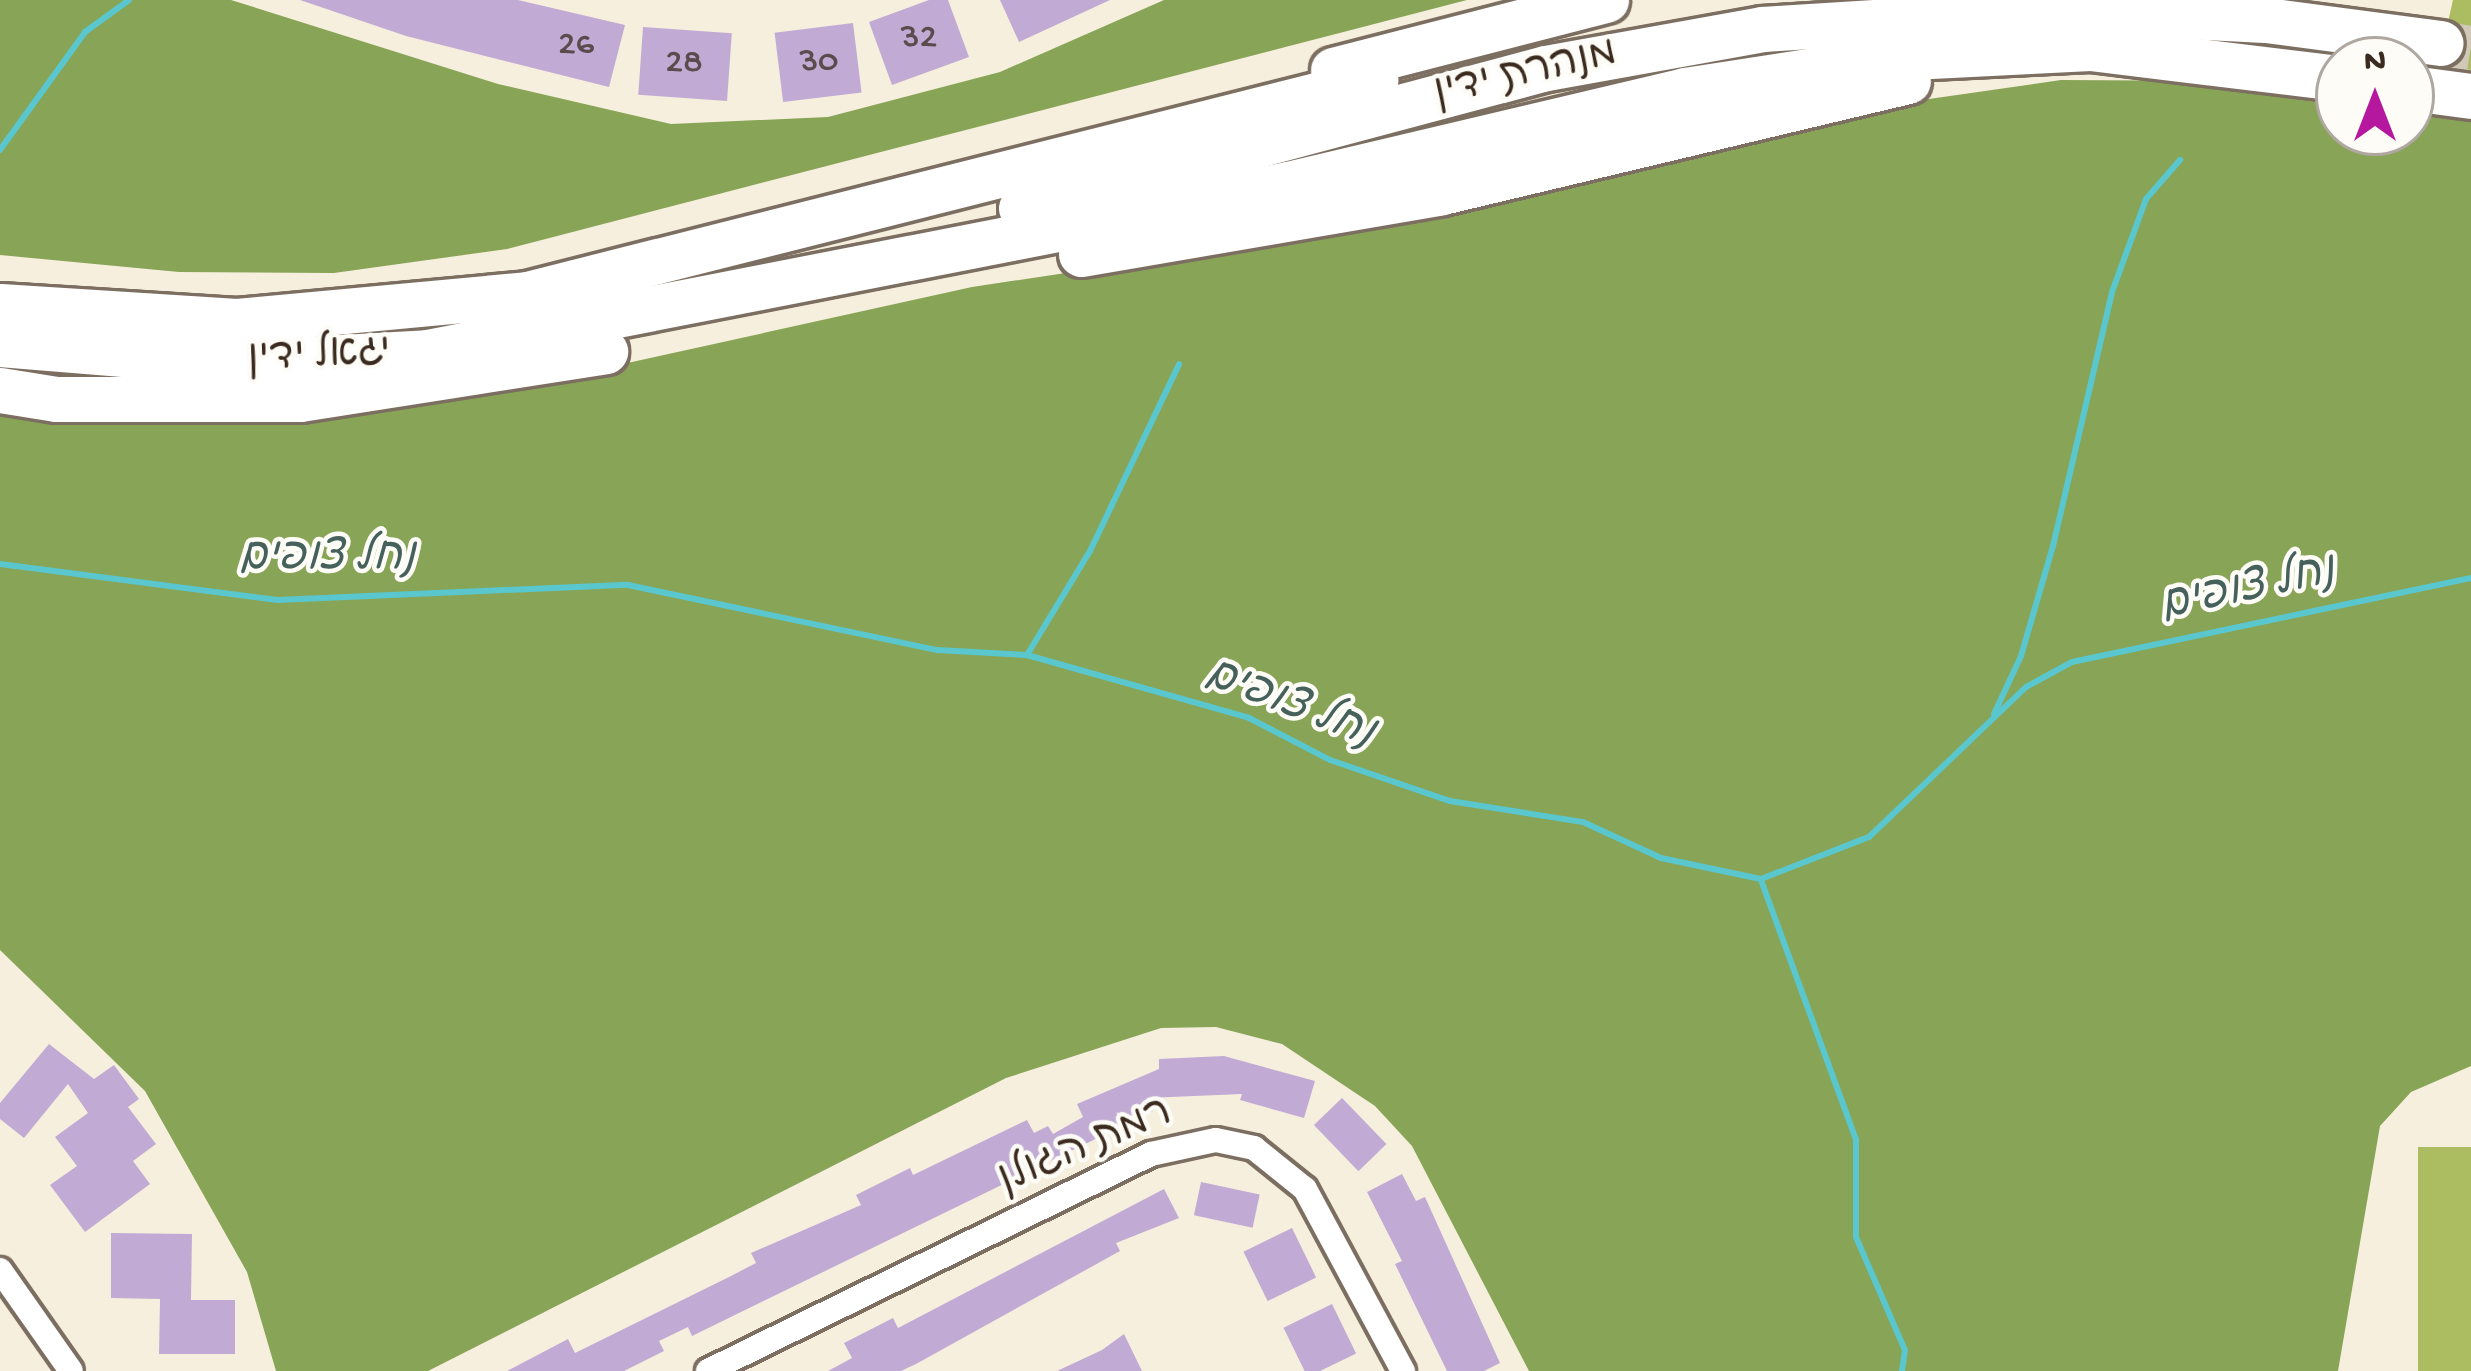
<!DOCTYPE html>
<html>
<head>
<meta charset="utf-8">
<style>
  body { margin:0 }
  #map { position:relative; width:2471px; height:1371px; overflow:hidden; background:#f6efdd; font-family:"Gochi Hand","Playpen Sans Hebrew",sans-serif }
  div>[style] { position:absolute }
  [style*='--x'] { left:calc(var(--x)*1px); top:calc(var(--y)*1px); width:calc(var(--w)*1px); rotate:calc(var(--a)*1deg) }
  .green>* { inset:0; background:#abbd60; transform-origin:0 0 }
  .forest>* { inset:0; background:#88a456 }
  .stream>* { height:6px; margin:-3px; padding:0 3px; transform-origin:3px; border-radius:3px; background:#5ac7ce }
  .building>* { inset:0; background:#c1abd4; transform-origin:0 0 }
  .highway-tunnel>* { height:45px; margin-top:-22.5px; transform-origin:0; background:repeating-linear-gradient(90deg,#d1c8b7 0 45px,transparent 0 67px) }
  .roads { filter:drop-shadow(3px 0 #7c6f61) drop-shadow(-3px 0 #7c6f61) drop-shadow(0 3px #7c6f61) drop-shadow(0 -3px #7c6f61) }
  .street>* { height:24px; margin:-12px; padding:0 12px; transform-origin:12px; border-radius:12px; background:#fff }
  .highway>* { height:45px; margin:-22.5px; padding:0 22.5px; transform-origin:22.5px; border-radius:22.5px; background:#fff }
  span { translate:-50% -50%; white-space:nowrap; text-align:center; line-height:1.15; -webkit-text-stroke:9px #fdfcf7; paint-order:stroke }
  .number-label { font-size:36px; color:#5c4a4c }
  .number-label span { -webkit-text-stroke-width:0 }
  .street-label { font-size:42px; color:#3b2a1e }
  .water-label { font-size:45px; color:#46615c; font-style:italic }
  .north { position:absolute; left:2315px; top:36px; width:120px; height:120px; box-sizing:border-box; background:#fdfcf7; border:3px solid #afa8a0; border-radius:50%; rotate:0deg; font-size:33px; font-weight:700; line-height:48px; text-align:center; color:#3b2a1e }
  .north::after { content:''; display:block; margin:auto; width:42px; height:54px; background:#b5179e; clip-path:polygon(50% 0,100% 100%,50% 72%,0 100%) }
</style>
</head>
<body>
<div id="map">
  <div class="green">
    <div style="clip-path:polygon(2453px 0,2471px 0,2471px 70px,2438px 66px)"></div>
    <div style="left:2418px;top:1147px;width:53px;height:224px"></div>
  </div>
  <div class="forest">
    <div style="clip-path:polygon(0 0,231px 0,498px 84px,671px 124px,828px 117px,1000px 72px,1164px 0,1467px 0,507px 249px,334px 273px,179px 272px,0 255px)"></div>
    <div style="clip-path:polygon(2061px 80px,2234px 81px,2339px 96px,2339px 132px,2411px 132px,2411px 107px,2471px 115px,2471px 1066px,2411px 1092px,2380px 1126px,2338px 1371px,1529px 1371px,1412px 1146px,1375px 1106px,1282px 1044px,1216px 1027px,1161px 1028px,1006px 1078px,428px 1371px,276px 1371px,247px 1272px,145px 1091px,0 950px,0 410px,68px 422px,278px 421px,496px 392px,972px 287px,1258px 244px,1646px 168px,1894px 104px)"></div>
  </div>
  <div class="stream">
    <div style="--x:0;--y:150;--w:145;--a:-54.2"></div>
    <div style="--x:85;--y:32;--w:54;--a:-36"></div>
    <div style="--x:0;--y:564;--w:280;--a:7.4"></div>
    <div style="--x:278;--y:600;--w:350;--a:-2.5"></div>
    <div style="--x:628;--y:585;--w:316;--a:11.9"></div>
    <div style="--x:937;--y:650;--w:90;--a:3.2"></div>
    <div style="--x:1027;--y:655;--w:231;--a:15.8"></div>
    <div style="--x:1249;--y:718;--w:91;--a:27.4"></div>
    <div style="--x:1330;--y:760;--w:127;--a:18.9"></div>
    <div style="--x:1450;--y:801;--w:135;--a:9"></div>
    <div style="--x:1583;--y:822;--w:86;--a:24.8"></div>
    <div style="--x:1661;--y:858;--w:102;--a:11.9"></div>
    <div style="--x:1761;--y:879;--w:116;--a:-21.3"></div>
    <div style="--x:1869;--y:837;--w:217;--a:-43.7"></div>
    <div style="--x:2026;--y:687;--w:52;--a:-28.5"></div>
    <div style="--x:2072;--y:662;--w:408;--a:-11.9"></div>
    <div style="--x:1027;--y:655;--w:122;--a:-58.8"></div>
    <div style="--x:1090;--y:551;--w:207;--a:-64.5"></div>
    <div style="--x:1994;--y:714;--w:64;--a:-65"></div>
    <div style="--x:2021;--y:656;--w:115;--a:-73.8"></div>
    <div style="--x:2053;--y:546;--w:261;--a:-76.9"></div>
    <div style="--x:2112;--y:292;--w:99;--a:-69.9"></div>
    <div style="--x:2146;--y:199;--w:52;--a:-48.9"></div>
    <div style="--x:1761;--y:880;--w:276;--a:69.9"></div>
    <div style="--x:1856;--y:1139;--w:98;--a:90"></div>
    <div style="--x:1856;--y:1237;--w:123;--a:66.6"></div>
    <div style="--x:1905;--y:1350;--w:21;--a:98"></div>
  </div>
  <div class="building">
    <div style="clip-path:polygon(300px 0,518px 0,625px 25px,609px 87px,406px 36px)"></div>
    <div style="clip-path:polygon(929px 0,948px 0,969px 57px,892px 85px,869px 22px)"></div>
    <div style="clip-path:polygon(1000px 0,1110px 0,1019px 42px)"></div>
    <div style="left:853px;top:23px;width:70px;height:79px;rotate:83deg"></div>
    <div style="left:643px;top:27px;width:89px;height:68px;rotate:4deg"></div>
    <div style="clip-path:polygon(49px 1044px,94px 1079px,114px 1065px,139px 1099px,128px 1107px,156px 1144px,133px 1161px,150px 1184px,85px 1232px,50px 1185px,77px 1166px,55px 1137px,88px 1113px,68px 1084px,24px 1138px,0 1119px,0 1103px)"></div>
    <div style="clip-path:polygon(1224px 1056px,1315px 1081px,1304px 1118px,1240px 1100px,1242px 1094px,1147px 1098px,1153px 1111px,692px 1336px,688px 1327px,659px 1341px,664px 1351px,624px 1371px,507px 1371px,568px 1339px,575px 1353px,731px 1276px,756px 1263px,751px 1253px,861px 1205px,856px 1195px,910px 1168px,913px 1175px,1027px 1120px,1034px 1133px,1048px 1126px,1053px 1134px,1083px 1117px,1077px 1104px,1159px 1069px,1159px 1059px)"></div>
    <div style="left:1342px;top:1098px;width:64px;height:39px;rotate:46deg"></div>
    <div style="clip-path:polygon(1402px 1174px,1416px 1201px,1425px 1197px,1500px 1363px,1484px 1371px,1447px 1371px,1395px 1264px,1402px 1261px,1367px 1192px)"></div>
    <div style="left:1201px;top:1182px;width:60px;height:34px;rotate:12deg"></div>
    <div style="clip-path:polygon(1164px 1189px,1179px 1218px,1116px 1243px,1120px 1251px,916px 1364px,901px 1371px,828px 1371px,852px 1358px,844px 1343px,893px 1318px,898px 1328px)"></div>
    <div style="left:1292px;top:1228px;width:55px;height:54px;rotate:64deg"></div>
    <div style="clip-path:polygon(111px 1233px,192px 1234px,191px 1300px,235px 1300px,235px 1354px,159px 1354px,160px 1299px,111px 1298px)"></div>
    <div style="left:1332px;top:1304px;width:55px;height:54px;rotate:64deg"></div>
    <div style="clip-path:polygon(1124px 1334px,1142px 1371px,1057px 1371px,1102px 1350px)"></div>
  </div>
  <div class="highway-tunnel">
    <div style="--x:2440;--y:43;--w:31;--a:9"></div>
  </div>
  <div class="roads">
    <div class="street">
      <div style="--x:0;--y:1270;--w:123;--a:54.9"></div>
      <div style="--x:708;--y:1371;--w:493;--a:-26.1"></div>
      <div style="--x:1151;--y:1154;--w:66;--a:-12.2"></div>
      <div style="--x:1216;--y:1140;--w:39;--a:12"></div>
      <div style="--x:1254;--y:1148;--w:65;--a:38.8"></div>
      <div style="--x:1305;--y:1189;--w:207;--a:61.7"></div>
    </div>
    <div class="highway">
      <div style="--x:1333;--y:70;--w:282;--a:-14.4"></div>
      <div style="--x:2411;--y:88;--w:61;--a:7.6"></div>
      <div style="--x:1021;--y:208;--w:543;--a:-14.93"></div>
      <div style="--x:1546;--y:68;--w:219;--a:-10.2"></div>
      <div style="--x:1762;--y:29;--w:305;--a:-3.6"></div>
      <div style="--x:2066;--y:10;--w:200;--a:2.9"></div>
      <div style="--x:2266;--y:20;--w:176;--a:7.5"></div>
      <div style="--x:1081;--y:254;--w:366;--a:-9.7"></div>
      <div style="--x:1442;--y:192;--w:479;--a:-13.4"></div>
      <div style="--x:0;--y:306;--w:237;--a:3.6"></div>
      <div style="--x:237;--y:321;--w:291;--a:-5.3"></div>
      <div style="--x:527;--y:294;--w:875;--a:-14.16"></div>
      <div style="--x:0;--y:344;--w:234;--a:4.7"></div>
      <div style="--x:233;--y:363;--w:194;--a:-3.2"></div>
      <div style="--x:427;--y:352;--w:877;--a:-11.04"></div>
      <div style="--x:1288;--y:184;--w:408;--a:-13.3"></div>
      <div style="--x:1685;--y:90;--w:208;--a:-8.8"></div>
      <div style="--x:1891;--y:58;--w:199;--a:-2.9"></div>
      <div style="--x:2090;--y:48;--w:251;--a:6.9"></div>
      <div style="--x:0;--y:390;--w:57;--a:9.1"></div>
      <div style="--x:56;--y:399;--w:244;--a:0"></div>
      <div style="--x:300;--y:399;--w:309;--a:-8.9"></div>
    </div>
  </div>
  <div class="number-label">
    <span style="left:919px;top:39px">32</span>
    <span style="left:576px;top:46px">26</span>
    <span style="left:819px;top:63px">30</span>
    <span style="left:684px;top:64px">28</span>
  </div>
  <div class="street-label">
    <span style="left:1526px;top:76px;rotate:-13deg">מנהרת ידין</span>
    <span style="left:319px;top:358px;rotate:-3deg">יגאל ידין</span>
    <span style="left:1086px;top:1149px;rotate:-23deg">רמת הגולן</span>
  </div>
  <div class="water-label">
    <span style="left:327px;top:560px">נחל צופים</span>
    <span style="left:2248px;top:591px;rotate:-12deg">נחל צופים</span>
    <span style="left:1289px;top:706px;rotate:21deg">נחל צופים</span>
  </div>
  <div class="north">N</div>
</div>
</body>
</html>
